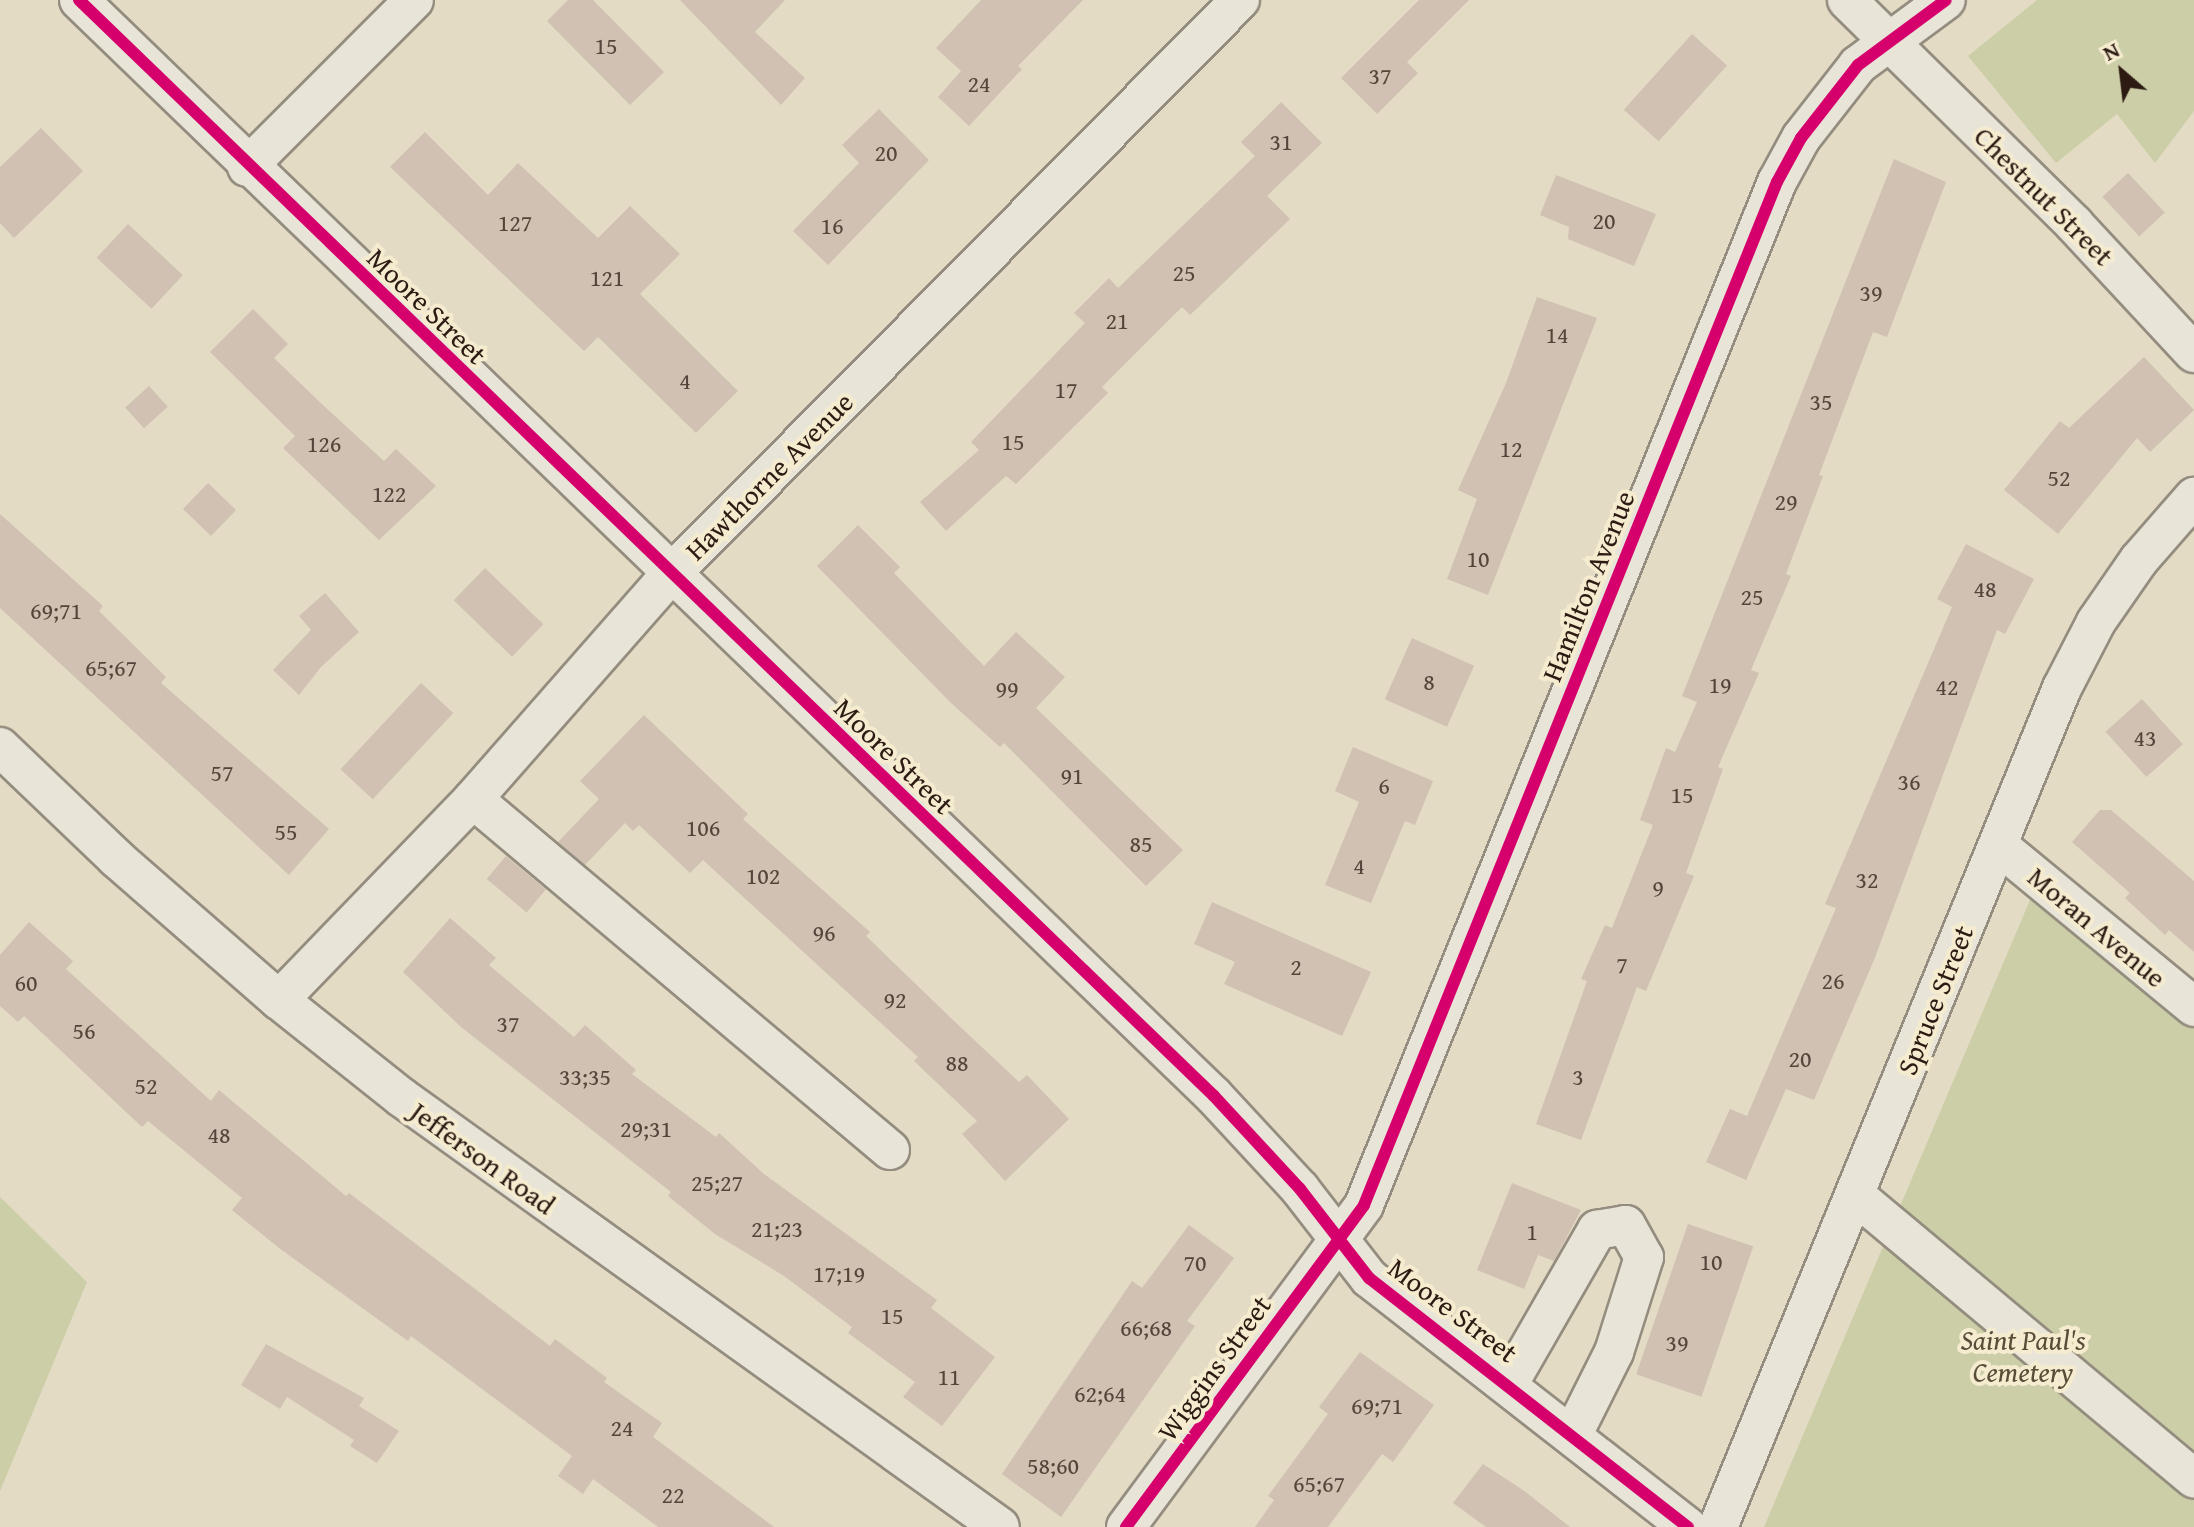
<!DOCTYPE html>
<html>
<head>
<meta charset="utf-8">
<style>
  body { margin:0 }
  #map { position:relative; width:2194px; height:1527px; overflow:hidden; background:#e3dbc4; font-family:"Gentium Book Plus",serif }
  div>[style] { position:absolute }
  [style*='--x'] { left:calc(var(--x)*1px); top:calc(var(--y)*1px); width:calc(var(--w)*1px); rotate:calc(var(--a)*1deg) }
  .green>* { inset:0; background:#cbcea7 }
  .building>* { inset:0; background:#d0c1b2; transform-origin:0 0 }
  .roads { filter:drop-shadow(2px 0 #948d7f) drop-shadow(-2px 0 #948d7f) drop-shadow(0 2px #948d7f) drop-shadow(0 -2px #948d7f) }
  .minor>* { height:38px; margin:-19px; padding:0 19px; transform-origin:19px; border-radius:19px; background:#e8e4d8 }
  .cycleway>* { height:12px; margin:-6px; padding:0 6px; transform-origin:6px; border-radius:6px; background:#d6006c }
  span { translate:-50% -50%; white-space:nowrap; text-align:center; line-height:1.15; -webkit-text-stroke:8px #f5ecd0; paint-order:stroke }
  .number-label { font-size:24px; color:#56443b }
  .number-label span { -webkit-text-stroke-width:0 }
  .street-label { font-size:28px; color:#2d1b13 }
  .park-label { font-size:28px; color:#574d38; font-style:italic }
  .north { position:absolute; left:2082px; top:32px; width:80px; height:80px; -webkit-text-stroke:6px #f5ecd0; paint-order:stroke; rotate:332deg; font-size:22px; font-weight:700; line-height:32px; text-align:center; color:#2d1b13 }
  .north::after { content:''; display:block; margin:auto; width:28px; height:36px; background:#2d1b13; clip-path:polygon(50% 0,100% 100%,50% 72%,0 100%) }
</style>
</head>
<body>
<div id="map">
  <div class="green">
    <div style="clip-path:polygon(2037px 0,2194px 0,2194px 111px,2155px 163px,2117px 114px,2056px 163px,1968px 56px)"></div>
    <div style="clip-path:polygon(2030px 900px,2194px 1028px,2194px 1527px,1764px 1527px)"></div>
    <div style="clip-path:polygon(0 1197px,87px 1282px,0 1491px)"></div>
  </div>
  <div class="building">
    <div style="clip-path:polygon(568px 0,593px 0,664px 72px,630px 105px,547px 21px)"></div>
    <div style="clip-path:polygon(680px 0,785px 0,755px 32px,805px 78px,781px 105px)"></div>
    <div style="clip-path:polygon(981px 0,1083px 0,1018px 66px,1022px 69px,969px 126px,938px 97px,961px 71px,936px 48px)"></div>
    <div style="clip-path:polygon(1419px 0,1469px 0,1407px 62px,1418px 73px,1377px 114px,1341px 78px)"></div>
    <div style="left:1692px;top:34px;width:47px;height:102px;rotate:42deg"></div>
    <div style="clip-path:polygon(1281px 102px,1322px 143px,1267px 196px,1290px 219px,1190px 315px,1182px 307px,1102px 387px,1108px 393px,1016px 484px,1006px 476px,946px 531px,920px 502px,979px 450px,971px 442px,1085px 323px,1074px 313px,1109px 278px,1118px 288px,1255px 156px,1241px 142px)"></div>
    <div style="clip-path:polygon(879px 109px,929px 160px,828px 265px,793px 231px,859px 163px,842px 145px)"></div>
    <div style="clip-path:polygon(41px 128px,83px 171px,14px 238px,0 223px,0 167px)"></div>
    <div style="clip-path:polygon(425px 132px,488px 195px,518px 163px,598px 238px,630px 206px,680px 254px,640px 294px,738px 391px,696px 433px,598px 337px,584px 351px,390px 167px)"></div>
    <div style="clip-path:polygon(1894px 159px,1946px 182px,1887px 337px,1873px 332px,1819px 475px,1823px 476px,1786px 574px,1791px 576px,1751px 670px,1759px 673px,1718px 767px,1723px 769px,1686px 873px,1694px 876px,1646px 991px,1637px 987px,1581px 1140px,1536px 1124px,1587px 981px,1581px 979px,1605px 925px,1612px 928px,1653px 825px,1640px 820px,1666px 748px,1675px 752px,1697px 702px,1682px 696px)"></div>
    <div style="left:2128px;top:173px;width:54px;height:35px;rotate:47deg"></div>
    <div style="clip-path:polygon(1556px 175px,1656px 214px,1634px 266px,1568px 239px,1569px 227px,1540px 215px)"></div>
    <div style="left:128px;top:224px;width:75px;height:46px;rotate:43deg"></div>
    <div style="clip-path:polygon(1537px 297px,1597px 318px,1488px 595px,1447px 579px,1477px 499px,1458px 490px,1506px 383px)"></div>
    <div style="clip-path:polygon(253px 309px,288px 344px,274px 358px,325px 407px,384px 461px,396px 449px,436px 486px,379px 540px,283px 448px,295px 436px,210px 352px)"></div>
    <div style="clip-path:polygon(2144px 357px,2194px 410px,2150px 452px,2137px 438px,2058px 534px,2004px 490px,2060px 421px,2069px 428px)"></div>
    <div style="left:149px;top:386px;width:28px;height:32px;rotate:48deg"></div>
    <div style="left:208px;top:483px;width:39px;height:36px;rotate:44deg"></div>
    <div style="clip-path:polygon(0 514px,103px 606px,99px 611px,166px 677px,161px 683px,329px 829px,289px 875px,0 608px)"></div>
    <div style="clip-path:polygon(858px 525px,900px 567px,894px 573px,984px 666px,1016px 632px,1065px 677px,1036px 708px,1183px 850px,1146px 886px,1004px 743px,1000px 747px,950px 702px,817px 566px)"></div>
    <div style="clip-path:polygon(1966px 544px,2034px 579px,2005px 634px,1997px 630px,1874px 960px,1814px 1100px,1786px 1089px,1746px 1180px,1706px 1162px,1730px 1109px,1747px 1116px,1836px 908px,1825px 904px,1952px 607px,1937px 599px)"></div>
    <div style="left:485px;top:568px;width:81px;height:45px;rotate:44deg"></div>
    <div style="clip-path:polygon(325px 593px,359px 632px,321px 667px,299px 695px,273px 670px,311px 630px,299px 616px)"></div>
    <div style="left:1412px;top:638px;width:68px;height:67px;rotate:24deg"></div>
    <div style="left:421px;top:683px;width:44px;height:118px;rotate:43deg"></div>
    <div style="left:2142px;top:699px;width:61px;height:49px;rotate:48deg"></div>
    <div style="clip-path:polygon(644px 715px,748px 814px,743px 819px,870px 932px,866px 936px,953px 1020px,1019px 1082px,1027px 1075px,1069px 1119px,1005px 1181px,962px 1134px,977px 1121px,914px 1061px,918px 1057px,703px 860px,690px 873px,639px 825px,633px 831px,625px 823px,585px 865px,558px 842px,599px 799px,580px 781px)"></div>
    <div style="clip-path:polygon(1353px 747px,1433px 781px,1415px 825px,1405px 821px,1371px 903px,1325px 885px,1359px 802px,1335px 791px)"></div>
    <div style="clip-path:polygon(2100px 810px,2111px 810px,2194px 881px,2194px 952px,2169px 930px,2165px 935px,2125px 898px,2130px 893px,2072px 842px)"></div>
    <div style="left:506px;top:856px;width:52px;height:30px;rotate:40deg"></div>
    <div style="clip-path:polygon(1212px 902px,1371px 972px,1342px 1036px,1224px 984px,1235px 962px,1194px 944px)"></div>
    <div style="clip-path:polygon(450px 918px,496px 958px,489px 965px,574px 1037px,585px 1025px,636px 1070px,632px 1074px,716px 1137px,719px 1133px,764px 1174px,937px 1300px,931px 1308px,995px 1357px,942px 1426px,903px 1397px,915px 1382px,848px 1333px,852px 1327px,784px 1276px,715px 1234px,668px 1196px,671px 1192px,461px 1027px,403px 972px)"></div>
    <div style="clip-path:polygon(29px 922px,73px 961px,66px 969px,211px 1101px,219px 1090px,346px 1196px,349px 1193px,550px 1346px,555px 1339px,607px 1378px,604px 1382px,662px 1423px,653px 1437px,774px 1527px,658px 1527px,593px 1479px,583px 1494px,558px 1476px,572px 1456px,411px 1336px,408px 1341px,279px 1248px,232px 1210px,242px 1198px,148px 1121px,142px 1127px,24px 1016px,18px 1022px,0 1006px,0 955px)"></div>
    <div style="clip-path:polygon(1512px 1183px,1581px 1210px,1554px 1261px,1538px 1255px,1524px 1289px,1477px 1270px)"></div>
    <div style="left:1688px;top:1224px;width:69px;height:159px;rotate:19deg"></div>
    <div style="clip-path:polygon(1189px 1225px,1234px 1258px,1187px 1321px,1195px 1326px,1061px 1517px,1002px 1474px,1132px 1281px,1142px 1288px)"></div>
    <div style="clip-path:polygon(266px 1344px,364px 1398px,359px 1406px,399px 1431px,377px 1463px,350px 1446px,354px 1440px,287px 1397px,280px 1409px,241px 1385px)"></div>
    <div style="clip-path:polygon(1360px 1352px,1434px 1405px,1393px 1462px,1382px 1454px,1328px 1527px,1255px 1527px,1274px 1500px,1268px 1496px,1328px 1414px,1319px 1407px)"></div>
    <div style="clip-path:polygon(1483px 1464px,1523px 1490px,1570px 1527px,1486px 1527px,1453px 1503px)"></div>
  </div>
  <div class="roads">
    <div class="minor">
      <div style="--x:79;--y:0;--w:1578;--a:44"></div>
      <div style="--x:1214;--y:1096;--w:127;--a:47.2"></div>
      <div style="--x:1300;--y:1189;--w:113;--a:52.2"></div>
      <div style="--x:1369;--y:1278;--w:405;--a:38"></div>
      <div style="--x:1847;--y:0;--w:319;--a:44.6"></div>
      <div style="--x:2074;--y:224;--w:176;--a:47.1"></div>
      <div style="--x:247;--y:167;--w:236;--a:-45"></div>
      <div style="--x:0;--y:747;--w:161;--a:43.7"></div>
      <div style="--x:116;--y:858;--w:216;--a:41.1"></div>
      <div style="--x:279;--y:1000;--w:156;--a:38.5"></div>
      <div style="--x:401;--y:1097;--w:737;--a:35.67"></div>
      <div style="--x:473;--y:799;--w:545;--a:40.09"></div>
      <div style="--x:1999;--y:846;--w:253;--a:39.5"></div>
      <div style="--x:279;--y:1000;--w:279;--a:-46"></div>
      <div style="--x:473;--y:799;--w:300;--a:-48.7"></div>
      <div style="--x:671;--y:574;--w:808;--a:-45.25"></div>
      <div style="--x:1855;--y:1195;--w:442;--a:39.9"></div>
      <div style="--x:1509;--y:1383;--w:177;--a:-60.1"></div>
      <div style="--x:1597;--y:1230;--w:29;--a:-10"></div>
      <div style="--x:1626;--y:1225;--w:37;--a:61"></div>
      <div style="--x:1644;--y:1257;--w:100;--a:107.5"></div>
      <div style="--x:1614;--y:1352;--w:92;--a:116.6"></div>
      <div style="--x:1126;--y:1527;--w:400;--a:-53.5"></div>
      <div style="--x:1364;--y:1205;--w:1103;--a:-68.02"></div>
      <div style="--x:1777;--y:182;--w:50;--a:-61.4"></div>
      <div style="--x:1801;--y:138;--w:93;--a:-52"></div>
      <div style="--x:1858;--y:65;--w:109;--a:-36.5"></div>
      <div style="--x:1718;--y:1527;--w:907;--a:-67.71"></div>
      <div style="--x:2062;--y:688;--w:74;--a:-62.7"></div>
      <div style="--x:2096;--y:622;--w:75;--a:-55.3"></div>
      <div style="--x:2139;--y:560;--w:84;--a:-48.9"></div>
    </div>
  </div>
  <div class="cycleway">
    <div style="--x:79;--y:0;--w:1578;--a:44"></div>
    <div style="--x:1214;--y:1096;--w:127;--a:47.2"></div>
    <div style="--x:1300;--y:1189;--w:113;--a:52.2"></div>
    <div style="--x:1369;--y:1278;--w:405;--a:38"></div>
    <div style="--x:1126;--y:1527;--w:400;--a:-53.5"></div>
    <div style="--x:1364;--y:1205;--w:1103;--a:-68.02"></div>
    <div style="--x:1777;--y:182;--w:50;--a:-61.4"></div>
    <div style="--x:1801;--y:138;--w:93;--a:-52"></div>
    <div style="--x:1858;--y:65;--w:109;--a:-36.5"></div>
  </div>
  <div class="number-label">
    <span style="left:606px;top:46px">15</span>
    <span style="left:1380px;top:76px">37</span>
    <span style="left:979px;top:84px">24</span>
    <span style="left:1281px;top:142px">31</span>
    <span style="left:886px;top:153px">20</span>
    <span style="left:1604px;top:221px">20</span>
    <span style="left:515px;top:223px">127</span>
    <span style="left:832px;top:226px">16</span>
    <span style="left:1184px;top:273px">25</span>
    <span style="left:607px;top:278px">121</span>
    <span style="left:1871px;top:293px">39</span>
    <span style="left:1117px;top:321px">21</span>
    <span style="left:1557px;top:335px">14</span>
    <span style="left:685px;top:381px">4</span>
    <span style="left:1066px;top:390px">17</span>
    <span style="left:1821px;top:402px">35</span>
    <span style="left:1013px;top:442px">15</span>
    <span style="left:324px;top:444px">126</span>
    <span style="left:1511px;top:449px">12</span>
    <span style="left:2059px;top:478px">52</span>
    <span style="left:389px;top:494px">122</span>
    <span style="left:1786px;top:502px">29</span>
    <span style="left:1478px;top:559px">10</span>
    <span style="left:1985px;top:589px">48</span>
    <span style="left:1752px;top:597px">25</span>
    <span style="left:56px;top:611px">69;71</span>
    <span style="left:111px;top:668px">65;67</span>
    <span style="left:1429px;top:682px">8</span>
    <span style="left:1720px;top:685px">19</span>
    <span style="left:1947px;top:687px">42</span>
    <span style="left:1007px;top:689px">99</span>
    <span style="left:2145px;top:738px">43</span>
    <span style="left:222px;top:773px">57</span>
    <span style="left:1072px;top:776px">91</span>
    <span style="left:1909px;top:782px">36</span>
    <span style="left:1384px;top:786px">6</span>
    <span style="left:1682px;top:795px">15</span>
    <span style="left:703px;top:828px">106</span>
    <span style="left:286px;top:832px">55</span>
    <span style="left:1141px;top:844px">85</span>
    <span style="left:1359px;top:866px">4</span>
    <span style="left:763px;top:876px">102</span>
    <span style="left:1867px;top:880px">32</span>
    <span style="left:1658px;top:888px">9</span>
    <span style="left:824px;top:933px">96</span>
    <span style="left:1622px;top:965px">7</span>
    <span style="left:1296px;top:967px">2</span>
    <span style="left:1833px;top:981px">26</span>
    <span style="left:26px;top:983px">60</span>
    <span style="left:895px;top:1000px">92</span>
    <span style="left:508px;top:1024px">37</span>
    <span style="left:84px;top:1031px">56</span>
    <span style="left:1800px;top:1059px">20</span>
    <span style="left:957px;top:1063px">88</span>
    <span style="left:585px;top:1077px">33;35</span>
    <span style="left:1578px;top:1077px">3</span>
    <span style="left:146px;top:1086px">52</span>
    <span style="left:646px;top:1129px">29;31</span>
    <span style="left:219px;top:1135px">48</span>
    <span style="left:717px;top:1183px">25;27</span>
    <span style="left:777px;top:1229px">21;23</span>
    <span style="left:1532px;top:1232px">1</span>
    <span style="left:1711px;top:1262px">10</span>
    <span style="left:1195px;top:1263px">70</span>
    <span style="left:839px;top:1274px">17;19</span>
    <span style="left:892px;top:1316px">15</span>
    <span style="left:1146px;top:1328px">66;68</span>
    <span style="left:1677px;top:1343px">39</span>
    <span style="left:949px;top:1377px">11</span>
    <span style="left:1100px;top:1394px">62;64</span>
    <span style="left:1377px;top:1406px">69;71</span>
    <span style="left:622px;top:1428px">24</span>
    <span style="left:1053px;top:1466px">58;60</span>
    <span style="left:1319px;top:1484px">65;67</span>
    <span style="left:673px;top:1495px">22</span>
  </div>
  <div class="street-label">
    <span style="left:2044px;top:196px;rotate:45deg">Chestnut Street</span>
    <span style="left:427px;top:306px;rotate:44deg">Moore Street</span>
    <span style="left:769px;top:476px;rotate:-45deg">Hawthorne Avenue</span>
    <span style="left:1588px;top:586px;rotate:-68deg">Hamilton Avenue</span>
    <span style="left:894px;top:756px;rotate:44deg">Moore Street</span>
    <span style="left:2097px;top:927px;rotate:40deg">Moran Avenue</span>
    <span style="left:1935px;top:1000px;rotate:-68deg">Spruce Street</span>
    <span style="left:483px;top:1158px;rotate:36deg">Jefferson Road</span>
    <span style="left:1453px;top:1310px;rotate:37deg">Moore Street</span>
    <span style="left:1214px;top:1368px;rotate:-54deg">Wiggins Street</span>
  </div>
  <div class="park-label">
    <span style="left:2023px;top:1356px">Saint Paul's<br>Cemetery</span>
  </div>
  <div class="north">N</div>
</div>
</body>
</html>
